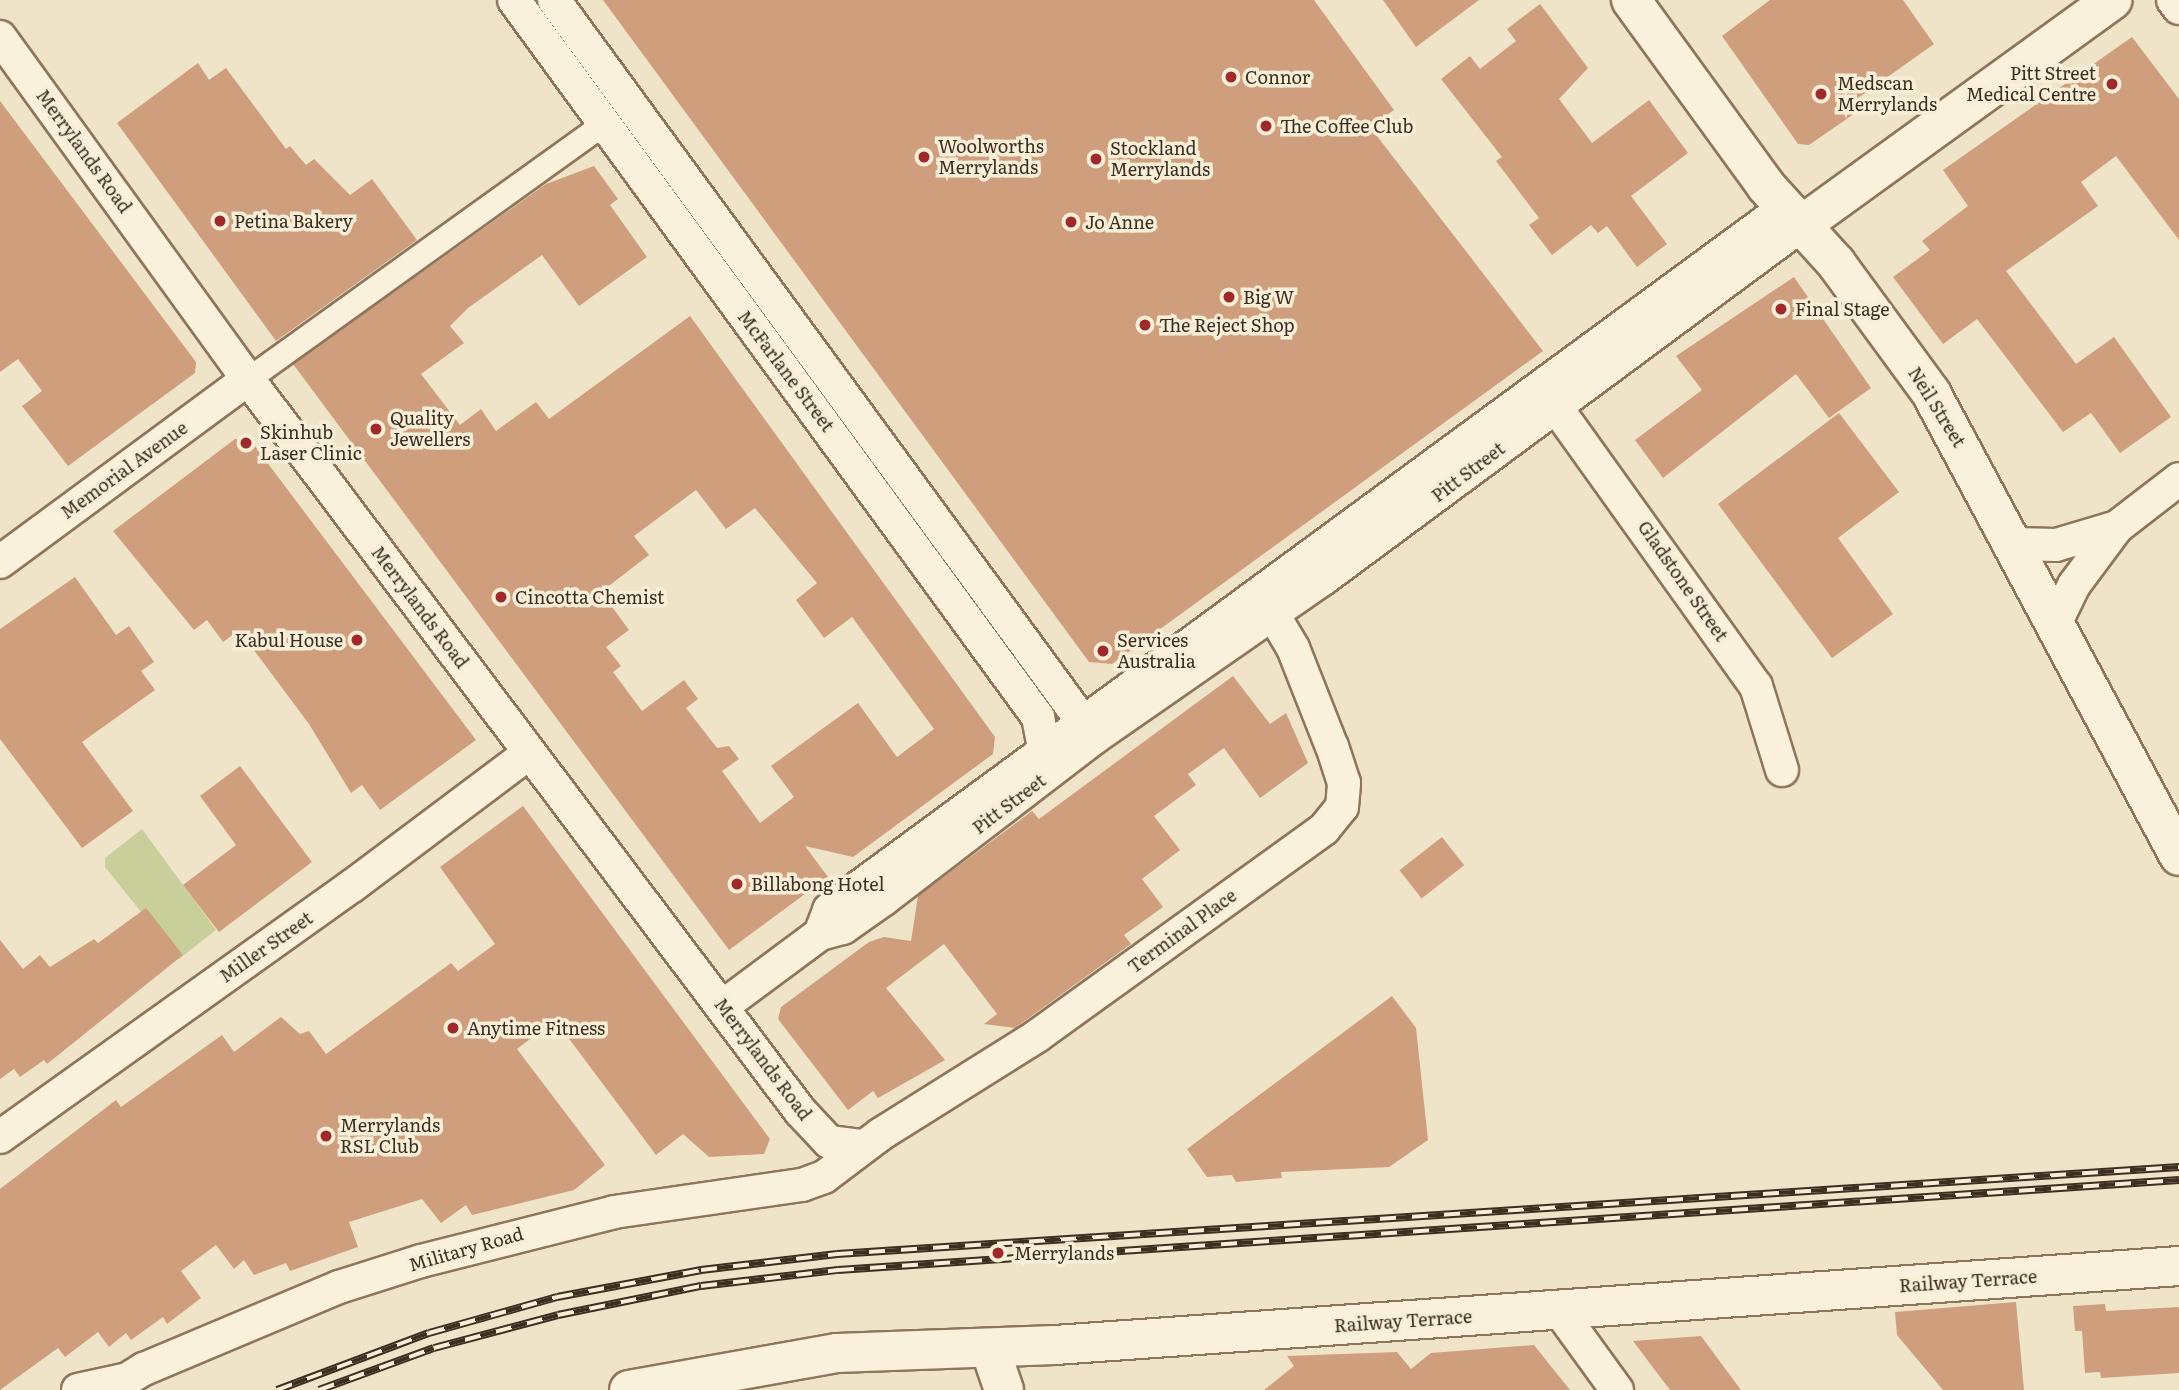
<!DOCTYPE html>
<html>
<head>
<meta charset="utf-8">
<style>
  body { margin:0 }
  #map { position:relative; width:2179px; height:1390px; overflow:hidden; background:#f0e4c8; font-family:Literata,serif }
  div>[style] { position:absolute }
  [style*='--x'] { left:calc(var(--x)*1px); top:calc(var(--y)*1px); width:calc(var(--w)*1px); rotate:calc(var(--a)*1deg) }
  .green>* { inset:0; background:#c9cf9b }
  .building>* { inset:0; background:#cf9f7d; transform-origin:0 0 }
  .roads { filter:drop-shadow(2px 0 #8d765c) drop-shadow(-2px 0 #8d765c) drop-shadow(0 2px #8d765c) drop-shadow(0 -2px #8d765c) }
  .pedestrian>* { height:23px; margin:-11.5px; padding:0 11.5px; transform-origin:11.5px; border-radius:11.5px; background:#faf1dc }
  .minor>* { height:32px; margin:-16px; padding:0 16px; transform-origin:16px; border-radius:16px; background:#faf1dc }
  .secondary>* { height:38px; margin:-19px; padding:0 19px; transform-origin:19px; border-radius:19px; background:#faf1dc }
  .rail>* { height:8px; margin-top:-4px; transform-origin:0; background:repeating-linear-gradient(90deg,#f7eed8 0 16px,#3d2e20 0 32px); box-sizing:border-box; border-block:2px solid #3d2e20 }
  .dots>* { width:19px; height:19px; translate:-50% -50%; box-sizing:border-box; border:4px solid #f7eed8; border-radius:50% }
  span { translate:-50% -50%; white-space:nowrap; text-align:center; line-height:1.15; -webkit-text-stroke:7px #f7eed8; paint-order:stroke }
  .poi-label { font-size:18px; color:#3d2e20 }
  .right { translate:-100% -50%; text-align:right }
  .left { translate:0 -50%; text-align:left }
  .street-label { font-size:18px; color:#3d2e20 }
</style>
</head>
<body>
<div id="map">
  <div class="green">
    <div style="clip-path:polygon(142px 829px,216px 930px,179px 959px,105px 867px,105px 858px)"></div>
  </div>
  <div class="building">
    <div style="clip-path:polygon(603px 0,1314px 0,1394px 110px,1370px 127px,1543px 351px,1112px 664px,1089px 662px)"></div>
    <div style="clip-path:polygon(1383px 0,1479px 0,1416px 47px)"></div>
    <div style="clip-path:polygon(1770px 0,1903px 0,1934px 44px,1858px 98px,1864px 107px,1809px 145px,1798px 144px,1722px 36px)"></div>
    <div style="clip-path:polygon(1540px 4px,1588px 68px,1559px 99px,1592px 143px,1649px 100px,1688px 153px,1631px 196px,1667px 244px,1637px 267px,1607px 226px,1598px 233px,1591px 225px,1552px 255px,1529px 225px,1539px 218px,1496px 161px,1502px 157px,1441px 79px,1470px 56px,1480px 69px,1516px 41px,1507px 29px)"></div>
    <div style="clip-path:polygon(2132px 37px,2179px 99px,2179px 240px,2116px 156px,2081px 182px,2098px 206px,2006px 271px,2076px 364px,2114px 337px,2171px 417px,2120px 453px,2091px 413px,2063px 432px,1977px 319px,1943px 344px,1893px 277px,1930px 250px,1922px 241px,1968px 206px,1943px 170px)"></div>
    <div style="clip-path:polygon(198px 63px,209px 80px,226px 68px,286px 149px,290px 146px,306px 165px,314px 159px,350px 195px,372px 179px,417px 240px,276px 341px,117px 123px)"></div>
    <div style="clip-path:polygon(0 101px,196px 362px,195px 373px,68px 466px,22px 406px,42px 391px,18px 359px,0 372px)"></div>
    <div style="clip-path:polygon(evenodd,594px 166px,618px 199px,610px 205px,647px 257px,579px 306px,542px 255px,468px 308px,450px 326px,464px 343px,421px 374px,460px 425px,481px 409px,496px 431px,536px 402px,549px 419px,690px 316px,995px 737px,993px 754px,853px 857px,805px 846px,828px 877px,729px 950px,293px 364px,546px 184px,594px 166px,696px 490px,726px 529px,755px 508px,817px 583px,796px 600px,824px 638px,852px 617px,934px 729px,897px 757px,858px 703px,771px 766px,794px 797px,760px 823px,722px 771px,739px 759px,729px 746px,717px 748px,686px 708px,698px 699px,684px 680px,642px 711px,613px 672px,621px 666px,606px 647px,629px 630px,601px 592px,649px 555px,634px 536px,696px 490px)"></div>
    <div style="clip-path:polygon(1794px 277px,1871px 388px,1829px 418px,1796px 374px,1663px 478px,1635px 440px,1702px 390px,1676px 356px)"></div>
    <div style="clip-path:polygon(1839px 413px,1899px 492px,1838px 538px,1893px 614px,1832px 658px,1718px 504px)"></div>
    <div style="clip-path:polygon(235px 439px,251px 441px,476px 740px,380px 810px,362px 785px,351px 793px,309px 724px,239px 630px,223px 642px,207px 620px,194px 630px,113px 531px)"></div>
    <div style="clip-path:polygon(75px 577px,116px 635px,129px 626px,154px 662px,141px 671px,155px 690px,82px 742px,133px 811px,82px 848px,0 739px,0 629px)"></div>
    <div style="clip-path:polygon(1233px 676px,1270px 724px,1286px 713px,1308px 763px,1260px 798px,1224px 748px,1188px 774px,1196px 785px,1154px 816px,1180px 850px,1142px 879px,1163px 907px,1124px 935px,1131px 944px,1015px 1028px,984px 1024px,997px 1014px,944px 944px,886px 988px,945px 1060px,878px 1098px,873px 1091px,848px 1110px,778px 1019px,781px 1007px,869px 942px,884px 937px,911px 941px,918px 896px,1032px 811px,1039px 819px)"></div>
    <div style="clip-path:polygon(240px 766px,312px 862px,219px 932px,183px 885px,236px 845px,200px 796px)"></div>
    <div style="clip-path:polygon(523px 806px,770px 1139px,764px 1154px,709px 1157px,683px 1134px,656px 1155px,555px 1020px,517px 1049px,605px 1165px,574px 1190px,472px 1215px,466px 1205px,441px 1223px,422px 1199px,349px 1222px,358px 1247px,290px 1271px,286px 1263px,254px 1275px,244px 1260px,234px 1269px,216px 1245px,181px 1271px,201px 1298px,167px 1324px,163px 1317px,131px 1340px,126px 1333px,109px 1347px,98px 1332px,65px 1357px,58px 1348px,0 1390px,0 1189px,116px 1100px,121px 1107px,222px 1035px,234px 1052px,281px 1017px,300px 1034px,309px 1031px,326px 1054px,451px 963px,458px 971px,495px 944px,440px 867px)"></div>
    <div style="left:1442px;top:837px;width:36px;height:54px;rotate:52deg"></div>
    <div style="clip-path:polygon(146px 908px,183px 955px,47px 1064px,44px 1060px,20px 1077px,14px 1069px,0 1079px,0 940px,23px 969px,40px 955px,50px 967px,94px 939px,98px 943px)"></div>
    <div style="clip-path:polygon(1392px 996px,1416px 1028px,1428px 1140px,1389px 1167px,1281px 1172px,1282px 1178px,1236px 1182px,1232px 1175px,1207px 1177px,1187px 1149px)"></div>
    <div style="clip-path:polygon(2016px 1302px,2024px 1390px,1943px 1390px,1897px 1335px,1895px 1312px)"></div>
    <div style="clip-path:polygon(2105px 1304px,2106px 1311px,2179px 1307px,2179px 1373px,2101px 1378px,2100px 1372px,2085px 1373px,2082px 1331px,2075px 1331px,2073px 1306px)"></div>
    <div style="clip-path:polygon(1701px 1336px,1741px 1390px,1670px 1390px,1633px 1341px)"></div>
    <div style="clip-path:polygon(1534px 1345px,1570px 1390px,1264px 1390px,1294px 1366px,1287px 1356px,1397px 1352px,1411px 1369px,1431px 1353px)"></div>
  </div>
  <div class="roads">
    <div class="pedestrian">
      <div style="--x:248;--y:379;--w:440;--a:-35.7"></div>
    </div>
    <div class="minor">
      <div style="--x:514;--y:0;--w:888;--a:53.84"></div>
      <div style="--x:1038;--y:717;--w:33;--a:79"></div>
      <div style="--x:554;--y:0;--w:894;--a:53.78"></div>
      <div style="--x:2173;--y:0;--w:10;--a:53"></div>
      <div style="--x:0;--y:37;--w:422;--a:54.1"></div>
      <div style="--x:248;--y:379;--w:917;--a:52.98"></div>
      <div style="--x:800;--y:1111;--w:42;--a:46.9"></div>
      <div style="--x:829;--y:1142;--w:34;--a:7"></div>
      <div style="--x:1556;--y:407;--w:343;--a:54.4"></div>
      <div style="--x:1756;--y:686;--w:88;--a:72.8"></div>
      <div style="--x:2016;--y:544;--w:40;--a:1.4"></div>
      <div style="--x:2056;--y:545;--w:64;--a:-16.4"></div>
      <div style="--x:0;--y:562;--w:308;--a:-36.4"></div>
      <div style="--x:2056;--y:622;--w:41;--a:-64.1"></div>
      <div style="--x:2074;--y:585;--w:72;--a:-53.4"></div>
      <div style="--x:2117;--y:527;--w:78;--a:-37.7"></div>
      <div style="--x:820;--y:934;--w:26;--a:-69"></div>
      <div style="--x:829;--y:910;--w:28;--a:-38"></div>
      <div style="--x:851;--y:893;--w:1161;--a:-36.28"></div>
      <div style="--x:723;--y:1006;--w:121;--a:-36.6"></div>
      <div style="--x:820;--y:934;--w:24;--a:-15"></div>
      <div style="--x:843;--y:928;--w:50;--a:-35.3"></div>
      <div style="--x:884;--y:899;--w:265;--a:-37.5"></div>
      <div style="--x:1094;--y:738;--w:279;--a:-34.8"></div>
      <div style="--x:1323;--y:579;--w:597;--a:-36.49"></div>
      <div style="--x:0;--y:1137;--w:432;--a:-35.5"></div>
      <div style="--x:352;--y:886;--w:221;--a:-36.9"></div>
      <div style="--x:1559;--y:1310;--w:99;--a:54.1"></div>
      <div style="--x:78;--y:1390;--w:47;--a:-12.3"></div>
      <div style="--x:110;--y:1390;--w:40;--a:-32"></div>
      <div style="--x:144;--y:1369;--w:212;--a:-22.8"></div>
      <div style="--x:339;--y:1287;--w:86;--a:-17.6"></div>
      <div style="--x:421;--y:1261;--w:199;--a:-14.2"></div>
      <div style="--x:614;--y:1212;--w:190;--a:-8.2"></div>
      <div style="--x:802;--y:1185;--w:23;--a:-20"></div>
      <div style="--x:824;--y:1177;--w:71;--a:-37"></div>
      <div style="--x:881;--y:1134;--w:184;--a:-32.1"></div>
      <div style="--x:1037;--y:1036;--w:354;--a:-35.8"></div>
      <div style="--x:1324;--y:829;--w:28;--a:-51"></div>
      <div style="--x:1342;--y:807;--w:24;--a:-85"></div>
      <div style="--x:1344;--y:783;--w:38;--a:-108"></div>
      <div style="--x:1332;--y:747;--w:106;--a:-111.5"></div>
      <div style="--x:1293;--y:648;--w:63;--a:-120.7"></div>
    </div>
    <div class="secondary">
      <div style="--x:1631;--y:0;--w:230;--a:54"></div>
      <div style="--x:1766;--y:186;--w:104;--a:47.7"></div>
      <div style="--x:1836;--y:263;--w:161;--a:53.8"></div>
      <div style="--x:1931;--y:393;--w:525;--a:61.82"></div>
      <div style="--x:1803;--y:224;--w:382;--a:-35.9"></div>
      <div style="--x:990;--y:1349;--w:43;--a:71.1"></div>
      <div style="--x:629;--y:1390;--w:211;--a:-10.1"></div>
      <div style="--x:837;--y:1353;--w:218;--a:-2.1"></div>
      <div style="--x:1055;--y:1345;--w:1127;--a:-4.02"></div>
    </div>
  </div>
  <div class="rail">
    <div style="--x:277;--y:1390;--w:162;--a:-20.6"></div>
    <div style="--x:429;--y:1333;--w:133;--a:-15.7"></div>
    <div style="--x:557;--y:1297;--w:147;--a:-10.6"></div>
    <div style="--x:701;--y:1270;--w:137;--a:-6.7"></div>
    <div style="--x:837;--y:1254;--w:1345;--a:-3.71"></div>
    <div style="--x:319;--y:1390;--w:122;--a:-20.1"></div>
    <div style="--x:434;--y:1348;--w:128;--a:-14.9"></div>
    <div style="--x:558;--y:1315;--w:146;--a:-11.5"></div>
    <div style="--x:701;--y:1286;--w:138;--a:-6.7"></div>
    <div style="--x:838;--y:1270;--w:1344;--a:-3.84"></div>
  </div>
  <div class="dots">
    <div style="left:1231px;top:77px;background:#9e2a2b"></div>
    <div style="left:2112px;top:84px;background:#9e2a2b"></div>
    <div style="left:1821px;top:94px;background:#9e2a2b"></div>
    <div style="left:1266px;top:126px;background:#9e2a2b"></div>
    <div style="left:924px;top:157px;background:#9e2a2b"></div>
    <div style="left:1096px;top:159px;background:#9e2a2b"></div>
    <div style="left:220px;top:221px;background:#9e2a2b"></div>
    <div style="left:1071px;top:222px;background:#9e2a2b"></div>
    <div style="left:1229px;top:297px;background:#9e2a2b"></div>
    <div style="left:1781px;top:309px;background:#9e2a2b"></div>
    <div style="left:1145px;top:325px;background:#9e2a2b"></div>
    <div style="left:376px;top:429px;background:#9e2a2b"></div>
    <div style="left:246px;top:443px;background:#9e2a2b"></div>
    <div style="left:501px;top:597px;background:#9e2a2b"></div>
    <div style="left:357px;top:640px;background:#9e2a2b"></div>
    <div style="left:1103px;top:651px;background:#9e2a2b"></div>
    <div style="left:737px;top:884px;background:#9e2a2b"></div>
    <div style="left:453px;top:1028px;background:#9e2a2b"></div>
    <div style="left:326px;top:1136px;background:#9e2a2b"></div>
    <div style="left:998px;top:1253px;background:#9e2a2b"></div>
  </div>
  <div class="poi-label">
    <span class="right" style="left:2096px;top:84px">Pitt Street<br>Medical Centre</span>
    <span class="left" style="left:1245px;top:77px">Connor</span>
    <span class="left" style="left:1837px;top:94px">Medscan<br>Merrylands</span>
    <span class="left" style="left:1280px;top:126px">The Coffee Club</span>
    <span class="left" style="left:938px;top:157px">Woolworths<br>Merrylands</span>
    <span class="left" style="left:1110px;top:159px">Stockland<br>Merrylands</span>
    <span class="left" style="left:234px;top:221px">Petina Bakery</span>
    <span class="left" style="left:1085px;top:222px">Jo Anne</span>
    <span class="left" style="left:1243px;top:297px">Big W</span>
    <span class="left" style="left:1795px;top:309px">Final Stage</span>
    <span class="left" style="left:1159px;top:325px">The Reject Shop</span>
    <span class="left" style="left:390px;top:429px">Quality<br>Jewellers</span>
    <span class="left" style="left:260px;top:443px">Skinhub<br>Laser Clinic</span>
    <span class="left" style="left:515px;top:597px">Cincotta Chemist</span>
    <span class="right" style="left:343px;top:640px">Kabul House</span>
    <span class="left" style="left:1117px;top:651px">Services<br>Australia</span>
    <span class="left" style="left:751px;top:884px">Billabong Hotel</span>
    <span class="left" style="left:467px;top:1028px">Anytime Fitness</span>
    <span class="left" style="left:340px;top:1136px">Merrylands<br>RSL Club</span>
    <span class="left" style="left:1014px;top:1253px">Merrylands</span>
  </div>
  <div class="street-label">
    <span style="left:84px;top:151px;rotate:54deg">Merrylands Road</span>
    <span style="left:786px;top:371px;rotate:53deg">McFarlane Street</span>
    <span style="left:1937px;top:407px;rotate:58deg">Neil Street</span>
    <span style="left:124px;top:470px;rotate:-36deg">Memorial Avenue</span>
    <span style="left:1468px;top:472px;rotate:-37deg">Pitt Street</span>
    <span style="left:1683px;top:581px;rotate:55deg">Gladstone Street</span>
    <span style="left:420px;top:607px;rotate:53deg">Merrylands Road</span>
    <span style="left:1009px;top:804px;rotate:-37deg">Pitt Street</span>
    <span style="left:1182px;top:931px;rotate:-36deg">Terminal Place</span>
    <span style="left:266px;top:947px;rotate:-35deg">Miller Street</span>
    <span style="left:763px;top:1059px;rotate:53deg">Merrylands Road</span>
    <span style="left:466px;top:1249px;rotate:-16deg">Military Road</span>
    <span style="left:1968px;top:1281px;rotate:-4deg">Railway Terrace</span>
    <span style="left:1403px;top:1321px;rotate:-4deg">Railway Terrace</span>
  </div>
</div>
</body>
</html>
